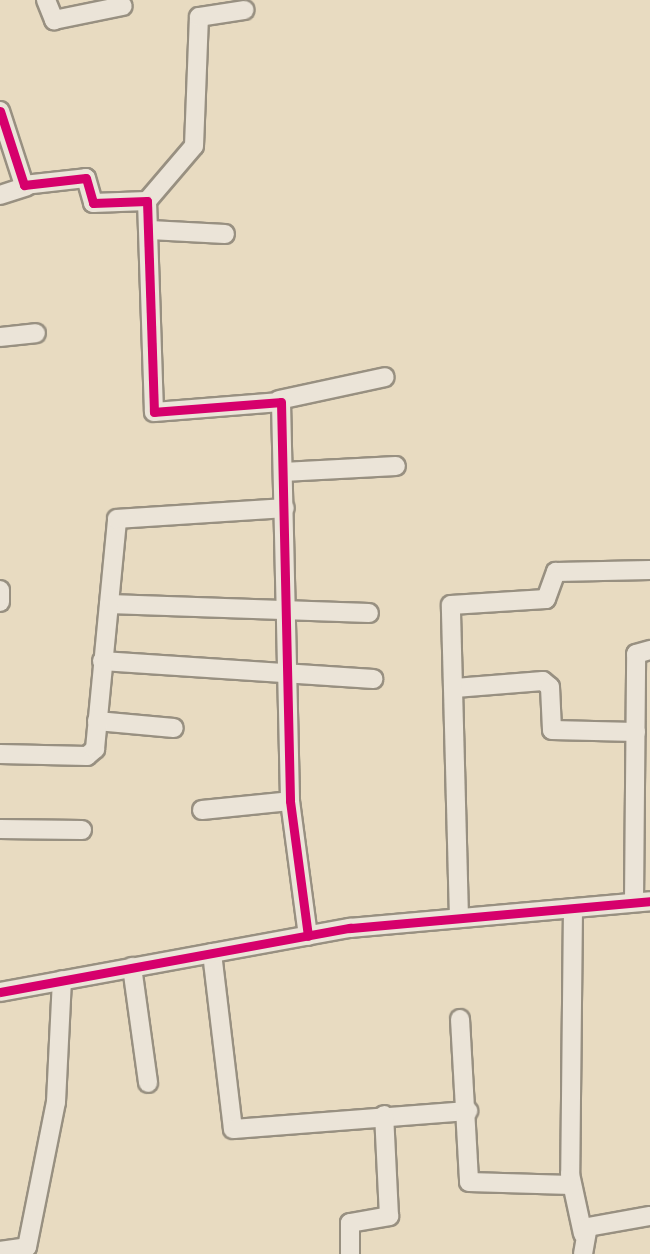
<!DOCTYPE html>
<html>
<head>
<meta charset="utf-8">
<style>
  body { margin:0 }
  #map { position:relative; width:650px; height:1254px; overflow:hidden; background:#e8dbc1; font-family:"Libre Caslon Text",serif }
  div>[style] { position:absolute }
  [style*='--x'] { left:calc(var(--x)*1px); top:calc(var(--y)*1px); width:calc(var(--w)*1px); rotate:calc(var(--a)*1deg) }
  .roads { filter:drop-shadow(2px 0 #989081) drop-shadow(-2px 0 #989081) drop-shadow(0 2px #989081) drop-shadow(0 -2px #989081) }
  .street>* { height:18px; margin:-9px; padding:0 9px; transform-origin:9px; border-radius:9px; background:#ebe4d8 }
  .cycleway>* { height:9px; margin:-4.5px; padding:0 4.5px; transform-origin:4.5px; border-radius:4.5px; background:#d6006c }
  span { translate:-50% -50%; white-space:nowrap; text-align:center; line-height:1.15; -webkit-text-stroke:6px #faeccd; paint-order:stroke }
</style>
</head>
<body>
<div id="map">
  <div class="roads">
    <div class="street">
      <div style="--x:46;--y:0;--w:22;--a:68"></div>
      <div style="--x:54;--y:20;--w:70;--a:-11.5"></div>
      <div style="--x:0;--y:111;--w:78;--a:72"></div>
      <div style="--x:24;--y:185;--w:62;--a:-6.4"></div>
      <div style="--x:86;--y:178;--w:26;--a:74"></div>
      <div style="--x:93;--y:203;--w:54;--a:-2.1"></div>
      <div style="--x:147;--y:201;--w:211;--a:88.1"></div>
      <div style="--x:154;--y:412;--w:127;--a:-4.5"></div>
      <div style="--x:281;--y:402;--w:399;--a:88.7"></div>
      <div style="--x:290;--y:801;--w:136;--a:82.4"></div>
      <div style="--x:0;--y:195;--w:28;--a:-18"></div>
      <div style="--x:147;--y:201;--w:72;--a:-49.5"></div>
      <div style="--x:194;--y:146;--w:129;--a:-87.8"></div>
      <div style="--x:199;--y:17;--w:46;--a:-8.8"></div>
      <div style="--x:150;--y:230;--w:75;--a:3.1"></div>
      <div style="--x:0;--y:337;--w:36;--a:-6"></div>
      <div style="--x:279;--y:400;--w:108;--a:-12.2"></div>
      <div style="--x:283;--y:472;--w:113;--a:-3"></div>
      <div style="--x:0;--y:590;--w:12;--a:90"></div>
      <div style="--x:109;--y:604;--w:260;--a:2"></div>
      <div style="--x:102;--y:661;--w:272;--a:3.8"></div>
      <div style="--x:455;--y:688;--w:88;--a:-4.5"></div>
      <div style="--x:543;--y:681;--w:9;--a:41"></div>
      <div style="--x:550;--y:687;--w:43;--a:87.3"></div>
      <div style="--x:552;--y:730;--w:84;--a:1.4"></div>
      <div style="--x:97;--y:721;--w:77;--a:5.2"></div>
      <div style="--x:0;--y:754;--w:87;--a:1.3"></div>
      <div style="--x:87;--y:756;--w:11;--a:-41"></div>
      <div style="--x:95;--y:749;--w:231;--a:-84.5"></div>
      <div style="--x:117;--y:519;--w:168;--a:-3.7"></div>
      <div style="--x:202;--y:810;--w:88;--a:-5.8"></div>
      <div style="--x:0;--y:829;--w:82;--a:0.7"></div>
      <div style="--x:634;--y:902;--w:248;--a:-89.5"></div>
      <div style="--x:636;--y:654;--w:15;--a:-16"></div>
      <div style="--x:573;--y:908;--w:266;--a:90.6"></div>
      <div style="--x:570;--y:1174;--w:61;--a:77.8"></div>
      <div style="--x:459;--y:918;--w:313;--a:-91.5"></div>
      <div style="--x:451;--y:605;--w:95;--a:-3.6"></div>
      <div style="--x:546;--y:599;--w:29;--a:-70"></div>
      <div style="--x:556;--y:572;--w:94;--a:-1.2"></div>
      <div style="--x:212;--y:953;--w:177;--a:83.2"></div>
      <div style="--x:233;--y:1129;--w:236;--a:-4.4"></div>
      <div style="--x:132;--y:967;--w:117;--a:82.1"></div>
      <div style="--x:0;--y:992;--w:356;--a:-10.4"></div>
      <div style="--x:350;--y:928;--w:301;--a:-5.1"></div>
      <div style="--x:460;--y:1019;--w:163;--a:86.8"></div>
      <div style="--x:469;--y:1182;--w:102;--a:1.7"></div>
      <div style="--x:0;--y:1251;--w:27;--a:-8"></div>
      <div style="--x:27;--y:1247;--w:148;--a:-78.7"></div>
      <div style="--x:56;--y:1102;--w:122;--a:-87.2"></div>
      <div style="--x:350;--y:1254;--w:31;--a:-90"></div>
      <div style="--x:350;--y:1223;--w:40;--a:-10"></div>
      <div style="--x:389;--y:1216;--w:101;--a:-92.8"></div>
      <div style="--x:583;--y:1254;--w:27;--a:-80"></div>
      <div style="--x:588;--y:1227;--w:63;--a:-10.1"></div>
    </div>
  </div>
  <div class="cycleway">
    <div style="--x:0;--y:111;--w:78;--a:72"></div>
    <div style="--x:24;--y:185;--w:62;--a:-6.4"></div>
    <div style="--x:86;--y:178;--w:26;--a:74"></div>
    <div style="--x:93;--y:203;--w:54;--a:-2.1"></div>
    <div style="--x:147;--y:201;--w:211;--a:88.1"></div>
    <div style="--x:154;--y:412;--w:127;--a:-4.5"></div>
    <div style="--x:281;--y:402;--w:399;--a:88.7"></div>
    <div style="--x:290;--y:801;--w:136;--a:82.4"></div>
    <div style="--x:0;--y:992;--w:356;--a:-10.4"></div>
    <div style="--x:350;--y:928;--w:301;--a:-5.1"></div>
  </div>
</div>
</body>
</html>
